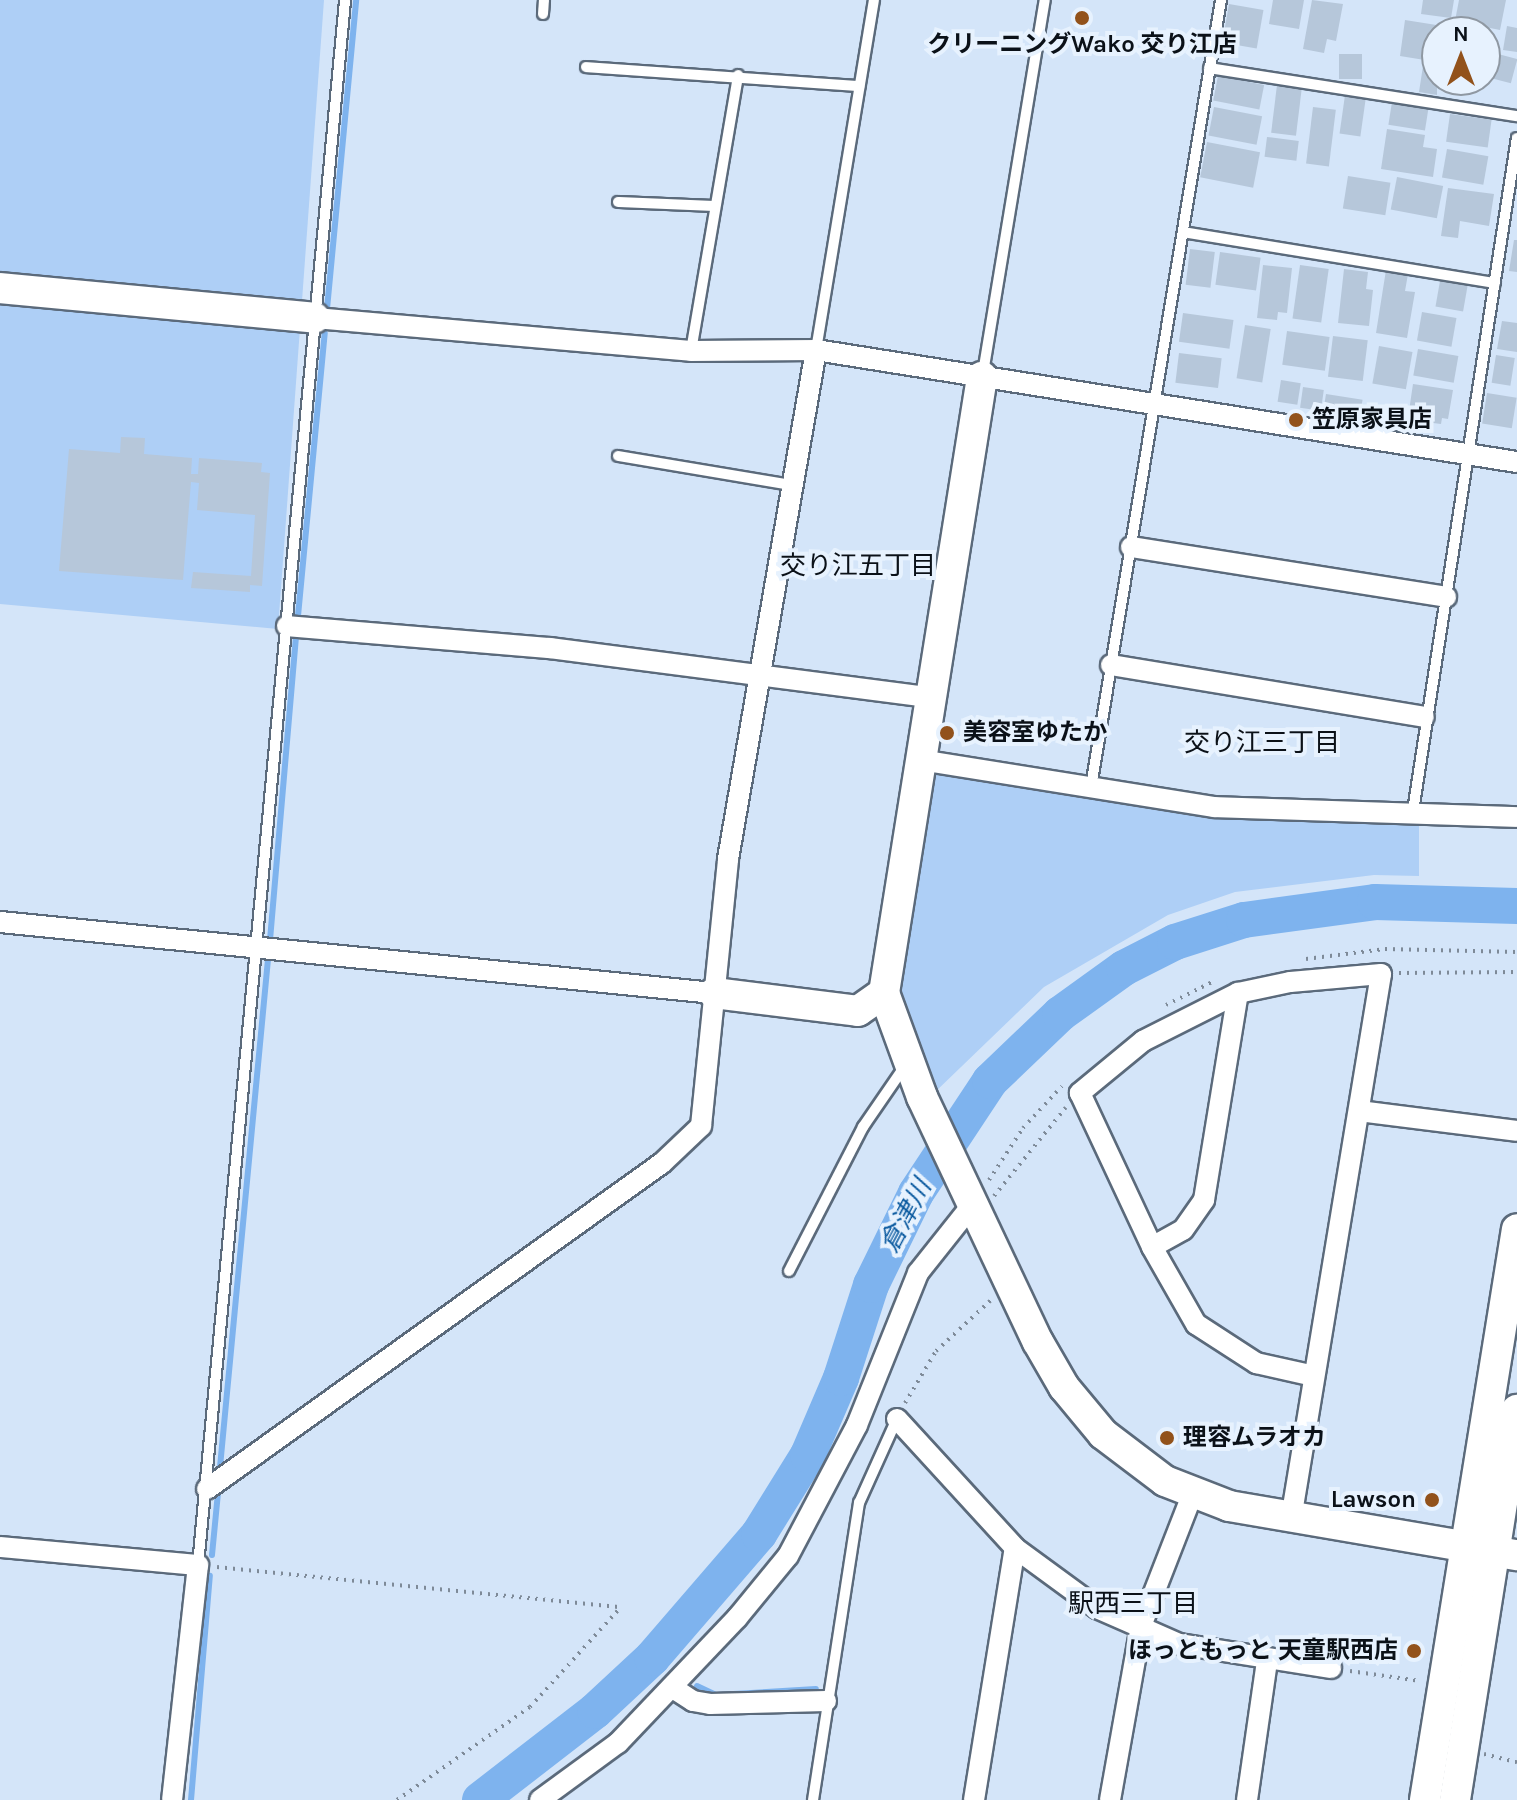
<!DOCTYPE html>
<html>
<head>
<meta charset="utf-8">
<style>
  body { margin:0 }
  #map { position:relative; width:1517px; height:1800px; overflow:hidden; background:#d4e5f9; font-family:Karla,"Noto Sans JP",sans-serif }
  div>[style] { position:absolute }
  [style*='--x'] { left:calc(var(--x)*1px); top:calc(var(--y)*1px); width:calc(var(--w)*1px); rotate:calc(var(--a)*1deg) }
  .green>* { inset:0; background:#aecff6 }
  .stream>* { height:6px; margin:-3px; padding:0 3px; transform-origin:3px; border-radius:3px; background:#7eb3ee }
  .river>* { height:36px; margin:-18px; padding:0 18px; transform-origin:18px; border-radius:18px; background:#7eb3ee }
  .building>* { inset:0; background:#b6c7da; transform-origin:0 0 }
  .path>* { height:4px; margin-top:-2px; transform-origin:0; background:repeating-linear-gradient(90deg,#7e8a98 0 2px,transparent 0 8px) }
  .roads { filter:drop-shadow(2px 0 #5b6a7b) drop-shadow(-2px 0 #5b6a7b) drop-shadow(0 2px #5b6a7b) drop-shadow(0 -2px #5b6a7b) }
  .lane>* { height:10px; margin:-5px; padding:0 5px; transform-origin:5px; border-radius:5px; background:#fff }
  .street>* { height:20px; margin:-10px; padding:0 10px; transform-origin:10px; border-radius:10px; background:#fff }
  .secondary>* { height:30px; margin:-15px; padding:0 15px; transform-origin:15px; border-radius:15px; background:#fff }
  .dots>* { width:22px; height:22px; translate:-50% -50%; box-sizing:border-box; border:4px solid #e7f2fe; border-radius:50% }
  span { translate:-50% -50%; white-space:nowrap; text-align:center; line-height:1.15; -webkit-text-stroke:8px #e7f2fe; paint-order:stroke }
  .poi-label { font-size:24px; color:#0b1118; font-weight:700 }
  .left { translate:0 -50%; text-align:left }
  .right { translate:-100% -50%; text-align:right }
  .neighbourhood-label { font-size:26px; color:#0b1118 }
  .water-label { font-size:26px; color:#08589e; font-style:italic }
  .north { position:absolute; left:1421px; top:16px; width:80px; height:80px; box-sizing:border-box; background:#e7f2fe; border:2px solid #8f98a2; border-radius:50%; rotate:0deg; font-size:22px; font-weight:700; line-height:32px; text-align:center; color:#0b1118 }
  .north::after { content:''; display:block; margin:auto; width:28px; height:36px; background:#92521b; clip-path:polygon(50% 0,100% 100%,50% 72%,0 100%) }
</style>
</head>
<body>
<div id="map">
  <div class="green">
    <div style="clip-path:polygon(0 0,324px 0,278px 629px,0 604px)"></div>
    <div style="clip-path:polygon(927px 769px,1419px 821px,1419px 876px,1374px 875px,1235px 892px,1168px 915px,1044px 987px,933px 1094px,891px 988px)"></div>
  </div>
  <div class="stream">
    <div style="--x:327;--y:309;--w:310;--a:-84.6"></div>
    <div style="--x:298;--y:616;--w:284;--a:-84.6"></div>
    <div style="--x:275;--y:941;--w:5;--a:-169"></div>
    <div style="--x:270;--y:940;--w:304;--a:-85.1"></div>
    <div style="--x:220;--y:1467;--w:510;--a:-84.6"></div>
    <div style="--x:212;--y:1555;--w:62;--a:-84.5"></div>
    <div style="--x:697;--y:1686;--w:21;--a:25"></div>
    <div style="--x:716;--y:1695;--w:100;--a:-3.4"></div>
    <div style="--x:191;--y:1800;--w:225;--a:-85.2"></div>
  </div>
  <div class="river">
    <div style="--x:480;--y:1800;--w:145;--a:-37.7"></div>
    <div style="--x:595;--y:1711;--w:78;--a:-42.9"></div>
    <div style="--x:652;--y:1658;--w:164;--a:-49.2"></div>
    <div style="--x:759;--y:1534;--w:93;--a:-58.2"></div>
    <div style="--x:808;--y:1455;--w:84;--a:-66.8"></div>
    <div style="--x:841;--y:1378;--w:98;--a:-72.1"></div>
    <div style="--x:871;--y:1285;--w:102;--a:-63.9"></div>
    <div style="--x:916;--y:1193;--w:134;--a:-56.5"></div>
    <div style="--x:990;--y:1081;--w:97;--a:-43.7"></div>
    <div style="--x:1060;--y:1014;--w:79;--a:-35.7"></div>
    <div style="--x:1124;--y:968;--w:57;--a:-27"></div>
    <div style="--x:1175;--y:942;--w:72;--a:-17.7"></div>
    <div style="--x:1244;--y:920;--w:132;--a:-7.8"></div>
    <div style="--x:1375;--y:902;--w:142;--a:1.6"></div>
  </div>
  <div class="building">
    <div style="clip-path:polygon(1273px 0,1304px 0,1299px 29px,1269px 24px)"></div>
    <div style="clip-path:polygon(1312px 0,1343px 4px,1336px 41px,1327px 39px,1324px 53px,1303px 49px)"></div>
    <div style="clip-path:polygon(1423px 0,1454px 0,1451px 18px,1421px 14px)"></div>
    <div style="clip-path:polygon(1459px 0,1506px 0,1500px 30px,1455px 21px)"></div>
    <div style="left:1229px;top:4px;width:35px;height:39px;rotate:10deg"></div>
    <div style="clip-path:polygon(1405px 20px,1449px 27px,1448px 32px,1437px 32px,1437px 62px,1400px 56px)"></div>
    <div style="clip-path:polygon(1507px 26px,1517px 28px,1517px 52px,1503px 50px)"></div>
    <div style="clip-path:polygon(1485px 52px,1494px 54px,1489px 83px,1485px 83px)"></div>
    <div style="left:1362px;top:54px;width:25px;height:23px;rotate:90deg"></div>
    <div style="left:1498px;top:54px;width:20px;height:25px;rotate:15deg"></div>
    <div style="clip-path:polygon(1423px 66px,1437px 68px,1437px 95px,1419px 92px)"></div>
    <div style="left:1218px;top:76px;width:47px;height:25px;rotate:11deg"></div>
    <div style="left:1277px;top:85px;width:25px;height:48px;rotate:7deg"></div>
    <div style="left:1345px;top:95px;width:21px;height:39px;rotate:8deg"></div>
    <div style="left:1392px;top:102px;width:37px;height:23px;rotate:9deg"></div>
    <div style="left:1214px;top:107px;width:49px;height:29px;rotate:11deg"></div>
    <div style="left:1313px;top:107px;width:23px;height:57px;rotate:7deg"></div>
    <div style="left:1450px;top:114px;width:42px;height:28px;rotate:8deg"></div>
    <div style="clip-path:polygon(1387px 129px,1425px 135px,1423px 147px,1437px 149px,1433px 177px,1381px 169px)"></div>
    <div style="left:1267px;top:137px;width:32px;height:20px;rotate:7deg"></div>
    <div style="left:1207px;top:142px;width:54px;height:36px;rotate:11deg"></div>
    <div style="left:1447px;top:149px;width:42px;height:29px;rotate:10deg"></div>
    <div style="left:1348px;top:176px;width:43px;height:33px;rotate:9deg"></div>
    <div style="left:1397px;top:177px;width:47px;height:33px;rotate:11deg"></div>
    <div style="clip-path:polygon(1448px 188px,1494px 194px,1489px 226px,1460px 221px,1458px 238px,1441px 236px)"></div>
    <div style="clip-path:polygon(1514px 240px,1517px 240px,1517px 272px,1509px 271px)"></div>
    <div style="left:1190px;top:249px;width:25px;height:36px;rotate:7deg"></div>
    <div style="left:1220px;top:252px;width:41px;height:33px;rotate:8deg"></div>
    <div style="clip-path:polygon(1263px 265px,1292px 268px,1287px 313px,1278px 312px,1277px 320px,1257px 318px)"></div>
    <div style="left:1300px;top:265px;width:29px;height:54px;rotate:8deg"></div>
    <div style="clip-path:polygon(1344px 269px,1368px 272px,1366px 289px,1373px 290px,1369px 326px,1338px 323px)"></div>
    <div style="clip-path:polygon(1386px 270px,1408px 274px,1405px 291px,1415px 292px,1407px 338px,1376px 333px)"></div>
    <div style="left:1440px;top:281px;width:28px;height:26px;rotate:10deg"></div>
    <div style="left:1422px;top:312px;width:35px;height:29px;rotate:10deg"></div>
    <div style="left:1183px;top:313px;width:51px;height:29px;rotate:8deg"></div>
    <div style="clip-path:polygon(1502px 321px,1517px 323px,1517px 352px,1497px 349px)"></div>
    <div style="left:1245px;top:325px;width:26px;height:54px;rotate:9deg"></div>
    <div style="left:1287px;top:331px;width:43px;height:34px;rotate:8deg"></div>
    <div style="left:1333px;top:336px;width:35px;height:41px;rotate:7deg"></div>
    <div style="left:1379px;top:346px;width:34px;height:38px;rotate:10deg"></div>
    <div style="left:1418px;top:349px;width:41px;height:27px;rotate:10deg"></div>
    <div style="left:1179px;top:353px;width:43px;height:30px;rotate:7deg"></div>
    <div style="left:1496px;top:355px;width:19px;height:28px;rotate:9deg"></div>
    <div style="left:1281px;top:380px;width:20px;height:22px;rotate:9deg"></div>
    <div style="clip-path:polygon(1413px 384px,1453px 390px,1448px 419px,1442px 418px,1441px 424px,1425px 422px,1426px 414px,1409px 411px)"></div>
    <div style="left:1303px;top:387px;width:21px;height:21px;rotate:8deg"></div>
    <div style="left:1487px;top:393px;width:30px;height:31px;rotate:9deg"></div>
    <div style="left:1326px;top:394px;width:37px;height:20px;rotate:9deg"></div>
    <div style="clip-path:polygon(121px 437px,145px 438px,144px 454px,192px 458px,191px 474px,198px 474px,199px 458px,262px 463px,261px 472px,270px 473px,262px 586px,250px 585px,250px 592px,191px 588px,193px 572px,251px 576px,255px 515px,197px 510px,199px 483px,191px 482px,183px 580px,59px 571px,69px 449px,120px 453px)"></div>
  </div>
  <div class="path">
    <div style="--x:1306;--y:959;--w:80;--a:-7.2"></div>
    <div style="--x:1385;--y:949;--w:132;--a:1.3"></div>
    <div style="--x:1399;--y:973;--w:118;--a:-0.5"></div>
    <div style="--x:1166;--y:1005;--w:51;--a:-26.6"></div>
    <div style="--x:989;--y:1180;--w:62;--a:-56.8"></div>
    <div style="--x:1023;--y:1128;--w:57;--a:-47.1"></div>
    <div style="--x:994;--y:1196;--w:114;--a:-51"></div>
    <div style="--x:905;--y:1403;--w:61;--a:-59.2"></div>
    <div style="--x:936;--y:1351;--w:75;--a:-42.8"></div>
    <div style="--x:217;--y:1567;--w:406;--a:5.7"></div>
    <div style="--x:1350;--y:1671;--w:71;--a:8.1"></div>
    <div style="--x:1484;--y:1754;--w:34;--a:14"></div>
    <div style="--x:397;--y:1800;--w:162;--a:-35"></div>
    <div style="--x:530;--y:1707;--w:135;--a:-47.7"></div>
  </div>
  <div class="roads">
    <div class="lane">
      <div style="--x:543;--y:14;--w:14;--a:-86"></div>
      <div style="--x:586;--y:67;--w:274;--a:4"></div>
      <div style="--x:1209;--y:68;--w:312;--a:8.9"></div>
      <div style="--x:618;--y:202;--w:97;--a:2.4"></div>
      <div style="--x:1183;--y:232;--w:316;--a:9.3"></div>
      <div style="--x:816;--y:350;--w:355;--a:-80.6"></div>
      <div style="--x:691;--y:351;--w:280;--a:-80.3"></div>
      <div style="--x:983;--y:373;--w:378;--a:-80.6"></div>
      <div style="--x:618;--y:456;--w:175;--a:9.5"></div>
      <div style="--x:1091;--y:787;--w:798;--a:-80.62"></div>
      <div style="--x:1413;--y:811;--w:681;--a:-81.22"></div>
      <div style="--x:789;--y:1271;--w:162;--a:-62.8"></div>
      <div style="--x:863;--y:1127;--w:74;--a:-55.5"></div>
      <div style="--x:198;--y:1565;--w:1572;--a:-84.63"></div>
      <div style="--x:813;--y:1800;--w:301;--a:-81.2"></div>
      <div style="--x:859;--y:1503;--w:92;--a:-65.7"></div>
    </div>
    <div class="street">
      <div style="--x:315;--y:318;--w:377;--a:5"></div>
      <div style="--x:691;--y:351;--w:125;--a:-0.5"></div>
      <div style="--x:816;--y:350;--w:710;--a:9.08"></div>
      <div style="--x:1131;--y:547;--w:319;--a:9"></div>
      <div style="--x:287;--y:626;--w:264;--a:4.8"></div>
      <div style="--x:550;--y:648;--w:381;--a:7.4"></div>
      <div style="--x:1111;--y:665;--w:317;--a:9.4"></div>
      <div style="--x:920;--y:760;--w:298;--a:9.1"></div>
      <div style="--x:1214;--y:807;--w:303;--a:1.9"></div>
      <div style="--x:0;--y:922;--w:718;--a:5.68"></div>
      <div style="--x:1359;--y:1111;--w:159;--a:7.2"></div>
      <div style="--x:1152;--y:1247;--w:35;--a:-29"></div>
      <div style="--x:1183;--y:1230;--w:37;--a:-55"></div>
      <div style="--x:1204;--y:1200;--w:210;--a:-80.7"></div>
      <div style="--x:897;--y:1419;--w:175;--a:47.5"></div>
      <div style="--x:1015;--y:1548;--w:102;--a:36.2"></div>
      <div style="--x:1097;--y:1608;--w:90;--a:23.7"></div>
      <div style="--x:1179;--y:1644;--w:154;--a:9"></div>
      <div style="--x:207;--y:1489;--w:560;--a:-35.62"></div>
      <div style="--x:662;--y:1163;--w:54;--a:-43.5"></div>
      <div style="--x:701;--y:1126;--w:268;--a:-84.2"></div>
      <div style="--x:728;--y:859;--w:517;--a:-80.19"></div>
      <div style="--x:1291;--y:1519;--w:552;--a:-80.62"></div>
      <div style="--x:1381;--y:974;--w:91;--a:175"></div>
      <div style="--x:1290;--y:982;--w:53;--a:168.1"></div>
      <div style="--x:1238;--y:993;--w:106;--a:153.2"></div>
      <div style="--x:1143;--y:1041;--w:82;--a:140.5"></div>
      <div style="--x:1080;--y:1093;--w:170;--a:64.9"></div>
      <div style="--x:1152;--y:1247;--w:89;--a:60.3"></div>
      <div style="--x:1196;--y:1324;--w:72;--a:33"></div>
      <div style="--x:1256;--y:1363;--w:59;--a:12.6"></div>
      <div style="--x:0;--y:1547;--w:199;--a:5.2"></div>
      <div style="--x:198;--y:1565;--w:236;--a:96.3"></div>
      <div style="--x:673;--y:1688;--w:24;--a:33"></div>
      <div style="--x:693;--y:1701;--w:17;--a:10"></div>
      <div style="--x:710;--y:1704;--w:116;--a:-1.5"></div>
      <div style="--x:540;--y:1800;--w:97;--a:-36.2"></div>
      <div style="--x:618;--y:1743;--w:173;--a:-46.4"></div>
      <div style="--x:737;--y:1618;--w:80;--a:-50.6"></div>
      <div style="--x:788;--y:1556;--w:148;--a:-62.2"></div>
      <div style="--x:857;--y:1425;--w:164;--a:-68.1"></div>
      <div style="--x:918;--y:1273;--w:87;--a:-51.5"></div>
      <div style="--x:974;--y:1800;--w:255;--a:-80.8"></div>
      <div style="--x:1110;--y:1800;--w:177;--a:-79.9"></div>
      <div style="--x:1141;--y:1626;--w:141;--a:-68.7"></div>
      <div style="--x:1247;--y:1800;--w:140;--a:-81.8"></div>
    </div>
    <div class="secondary">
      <div style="--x:0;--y:288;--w:316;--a:5.4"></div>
      <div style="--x:714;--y:993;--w:145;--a:7.1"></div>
      <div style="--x:858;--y:1011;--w:32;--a:-35"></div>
      <div style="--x:884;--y:993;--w:624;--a:-80.96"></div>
      <div style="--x:884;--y:993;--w:111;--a:69.9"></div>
      <div style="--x:922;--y:1097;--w:271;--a:64.7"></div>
      <div style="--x:1038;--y:1342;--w:52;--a:60"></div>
      <div style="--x:1064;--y:1387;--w:61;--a:50.3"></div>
      <div style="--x:1103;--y:1434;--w:78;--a:37.2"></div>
      <div style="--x:1165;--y:1481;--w:69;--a:21.3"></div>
      <div style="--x:1229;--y:1506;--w:292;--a:9.7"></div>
      <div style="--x:1425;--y:1800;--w:578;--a:-80.85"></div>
      <div style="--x:1455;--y:1800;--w:395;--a:-81"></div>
    </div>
  </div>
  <div class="dots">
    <div style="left:1082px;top:18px;background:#92521b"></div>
    <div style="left:1296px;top:420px;background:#92521b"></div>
    <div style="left:947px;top:733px;background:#92521b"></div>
    <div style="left:1167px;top:1438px;background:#92521b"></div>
    <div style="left:1432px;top:1500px;background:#92521b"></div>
    <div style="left:1414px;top:1651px;background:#92521b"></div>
  </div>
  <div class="poi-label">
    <span style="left:1082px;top:45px">クリーニングWako 交り江店</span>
    <span class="left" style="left:1312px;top:420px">笠原家具店</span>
    <span class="left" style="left:963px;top:733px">美容室ゆたか</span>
    <span class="left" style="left:1183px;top:1438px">理容ムラオカ</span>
    <span class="right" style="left:1416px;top:1500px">Lawson</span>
    <span class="right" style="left:1398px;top:1651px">ほっともっと 天童駅西店</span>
  </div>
  <div class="neighbourhood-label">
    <span style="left:858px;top:566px">交り江五丁目</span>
    <span style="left:1262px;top:743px">交り江三丁目</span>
    <span style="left:1133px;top:1604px">駅西三丁目</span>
  </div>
  <div class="water-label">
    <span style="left:906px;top:1216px;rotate:-62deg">倉津川</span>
  </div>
  <div class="north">N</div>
</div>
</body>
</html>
